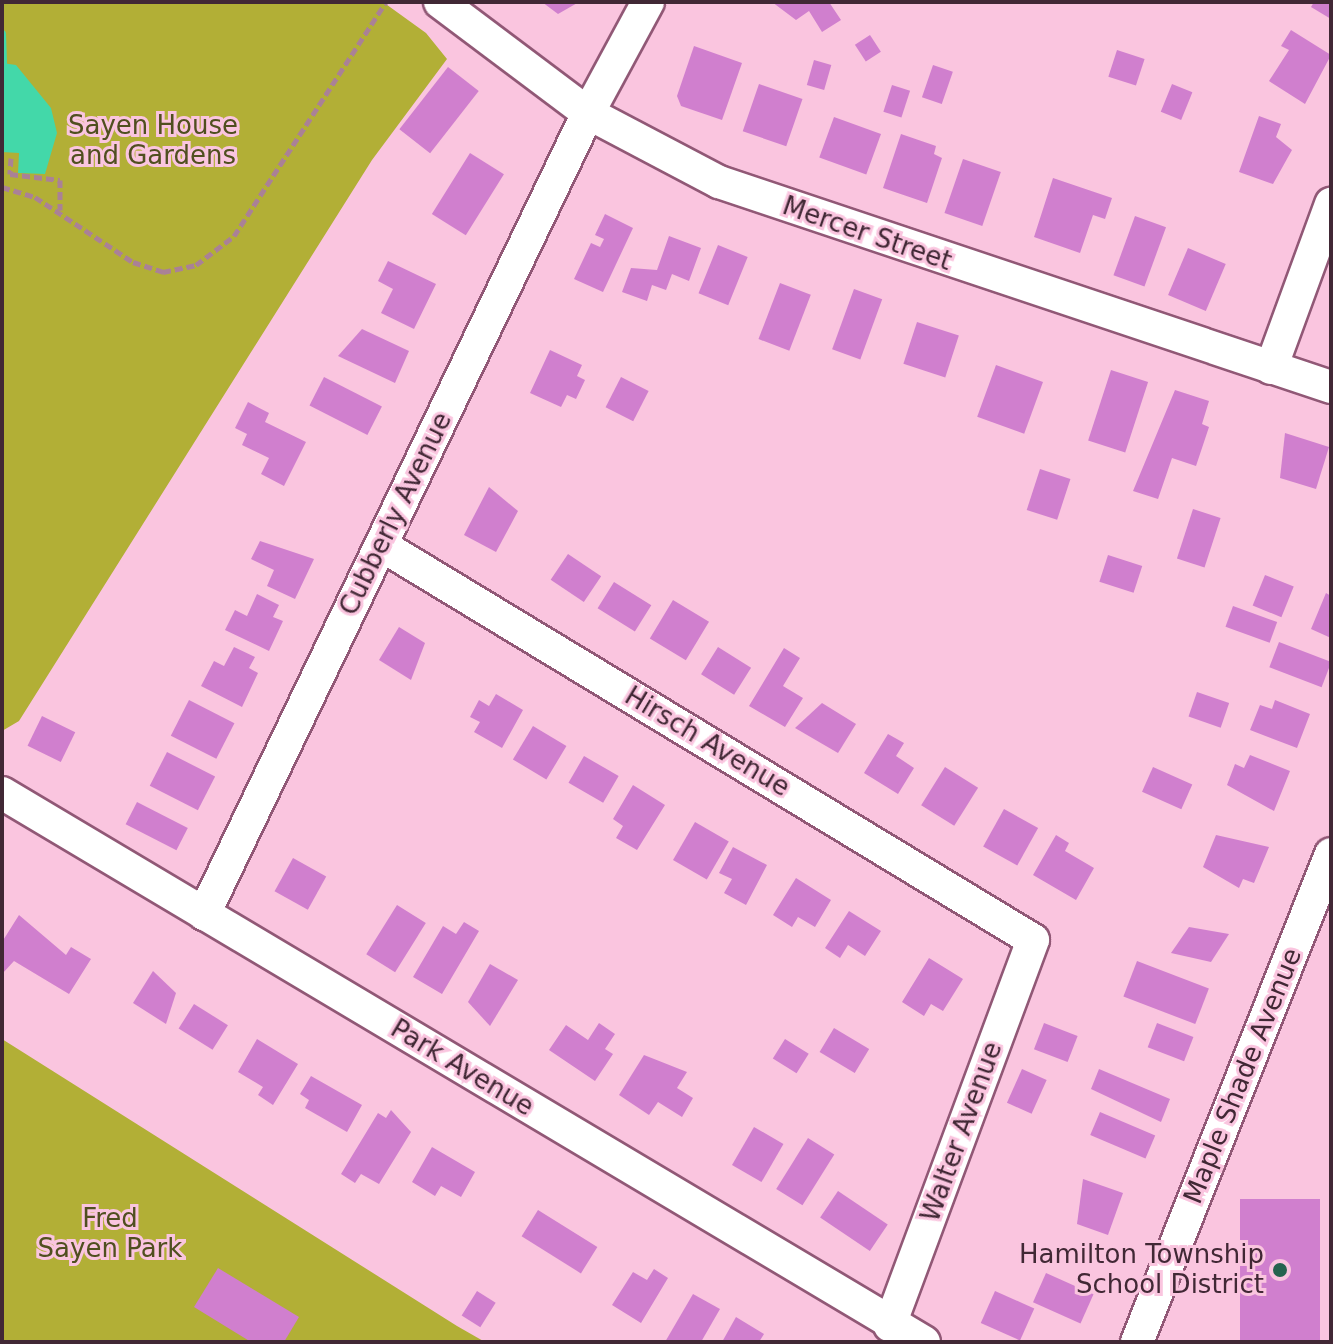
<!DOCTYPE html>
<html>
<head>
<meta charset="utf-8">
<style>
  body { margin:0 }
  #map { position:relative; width:1333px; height:1344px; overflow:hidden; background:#fac5df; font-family:"DejaVu Sans",sans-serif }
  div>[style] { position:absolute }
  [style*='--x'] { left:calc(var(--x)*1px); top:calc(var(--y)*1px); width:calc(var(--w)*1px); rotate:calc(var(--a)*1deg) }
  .green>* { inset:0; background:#b2af36 }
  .water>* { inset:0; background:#43d8a9 }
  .stream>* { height:8px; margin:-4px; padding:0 4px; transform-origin:4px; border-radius:4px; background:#43d8a9 }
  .building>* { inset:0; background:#d07fce; transform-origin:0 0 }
  .path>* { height:5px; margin-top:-2.5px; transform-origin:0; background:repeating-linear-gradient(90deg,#aa8196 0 8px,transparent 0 12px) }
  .roads { filter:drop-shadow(2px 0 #915876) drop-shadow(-2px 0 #915876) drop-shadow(0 2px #915876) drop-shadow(0 -2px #915876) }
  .minor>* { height:32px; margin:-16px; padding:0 16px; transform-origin:16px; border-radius:16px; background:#fff }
  .dots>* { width:22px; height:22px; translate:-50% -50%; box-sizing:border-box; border:4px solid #fac5df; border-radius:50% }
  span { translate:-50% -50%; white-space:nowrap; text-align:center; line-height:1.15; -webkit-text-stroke:6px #fac5df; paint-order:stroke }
  .park-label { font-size:26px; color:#504f1f }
  .street-label { font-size:26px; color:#412835 }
  .poi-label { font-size:26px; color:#412835 }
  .right { translate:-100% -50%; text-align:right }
  .frame { position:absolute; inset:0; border:4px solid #412835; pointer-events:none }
</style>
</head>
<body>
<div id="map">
  <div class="green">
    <div style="clip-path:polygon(2px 2px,383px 2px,426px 33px,447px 59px,372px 160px,19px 721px,2px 731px)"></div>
    <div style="clip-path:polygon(2px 1039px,457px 1326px,485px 1342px,2px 1342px)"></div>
  </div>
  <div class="water">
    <div style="clip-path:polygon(2px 63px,16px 65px,51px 108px,57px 133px,45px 174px,18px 173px,19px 153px,2px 152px)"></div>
  </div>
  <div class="stream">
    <div style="--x:2;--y:34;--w:29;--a:88"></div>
  </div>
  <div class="building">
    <div style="clip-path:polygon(542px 2px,579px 2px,558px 14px)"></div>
    <div style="clip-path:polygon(772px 2px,829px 2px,841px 20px,822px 32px,809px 11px,796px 20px)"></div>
    <div style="clip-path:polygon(1314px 2px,1331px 2px,1331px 19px,1311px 7px)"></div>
    <div style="clip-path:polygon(1291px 30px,1331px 55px,1305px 104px,1269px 81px,1289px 50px,1281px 46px)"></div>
    <div style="left:870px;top:35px;width:20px;height:18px;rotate:57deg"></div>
    <div style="clip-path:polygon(694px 46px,742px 63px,722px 120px,681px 106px,677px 96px)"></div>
    <div style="left:1117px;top:50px;width:29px;height:28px;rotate:18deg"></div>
    <div style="left:814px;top:60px;width:18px;height:26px;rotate:16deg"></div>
    <div style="left:933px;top:65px;width:21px;height:34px;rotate:19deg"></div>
    <div style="left:448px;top:67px;width:39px;height:79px;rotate:38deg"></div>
    <div style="left:759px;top:84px;width:46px;height:50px;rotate:19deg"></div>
    <div style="left:1172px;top:84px;width:22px;height:30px;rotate:22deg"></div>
    <div style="left:892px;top:85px;width:19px;height:28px;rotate:18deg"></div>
    <div style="clip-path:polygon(1259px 116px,1281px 124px,1276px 137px,1292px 150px,1273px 184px,1239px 172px)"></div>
    <div style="left:834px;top:117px;width:50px;height:43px;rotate:20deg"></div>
    <div style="clip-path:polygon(901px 134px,936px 146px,934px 154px,942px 158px,927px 203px,883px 188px)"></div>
    <div style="left:470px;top:153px;width:40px;height:72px;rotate:32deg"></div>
    <div style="left:963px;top:159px;width:40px;height:57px;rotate:19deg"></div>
    <div style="clip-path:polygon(1053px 178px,1112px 198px,1105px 219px,1093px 215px,1080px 253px,1034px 237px)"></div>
    <div style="clip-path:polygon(605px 214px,633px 228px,603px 292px,574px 279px,591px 243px,600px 247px,604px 239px,595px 235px)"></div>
    <div style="left:1135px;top:216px;width:33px;height:63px;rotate:20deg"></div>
    <div style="clip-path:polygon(669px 236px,701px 248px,689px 281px,672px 274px,666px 290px,652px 285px,647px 301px,622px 292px,631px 268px,657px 270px)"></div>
    <div style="left:718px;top:245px;width:32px;height:52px;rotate:22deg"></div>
    <div style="left:1188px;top:248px;width:41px;height:51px;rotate:23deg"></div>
    <div style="clip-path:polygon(388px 261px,436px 284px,414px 329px,381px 313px,393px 289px,378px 281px)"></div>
    <div style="left:780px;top:283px;width:33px;height:60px;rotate:21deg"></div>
    <div style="left:854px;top:289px;width:30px;height:64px;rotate:20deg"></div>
    <div style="left:917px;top:322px;width:44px;height:44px;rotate:18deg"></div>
    <div style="clip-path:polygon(362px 329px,409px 351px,395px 383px,338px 356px)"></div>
    <div style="clip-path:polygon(550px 350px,582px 365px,577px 376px,585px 380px,576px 399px,567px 395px,561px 407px,530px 393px)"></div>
    <div style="left:996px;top:365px;width:50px;height:55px;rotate:20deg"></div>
    <div style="left:1111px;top:370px;width:39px;height:74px;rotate:18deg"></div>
    <div style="left:324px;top:377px;width:65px;height:32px;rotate:27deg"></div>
    <div style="left:621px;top:377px;width:31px;height:34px;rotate:27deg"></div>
    <div style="clip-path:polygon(1175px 390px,1209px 401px,1202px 424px,1209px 427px,1196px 466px,1172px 458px,1158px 499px,1133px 491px)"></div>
    <div style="clip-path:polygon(248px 402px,269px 413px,265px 422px,306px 442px,284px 486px,261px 474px,269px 458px,242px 445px,247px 434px,235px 428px)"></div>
    <div style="clip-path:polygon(1285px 433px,1329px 447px,1316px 489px,1280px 478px)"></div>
    <div style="left:1040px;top:469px;width:32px;height:43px;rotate:18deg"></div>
    <div style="clip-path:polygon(489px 487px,518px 511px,496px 552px,464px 535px)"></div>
    <div style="left:1193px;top:509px;width:29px;height:52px;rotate:18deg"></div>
    <div style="clip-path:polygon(260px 541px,314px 559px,295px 599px,267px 586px,274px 570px,251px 559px)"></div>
    <div style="left:568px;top:554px;width:40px;height:31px;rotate:34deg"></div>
    <div style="left:1108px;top:555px;width:36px;height:28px;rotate:18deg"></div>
    <div style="left:1265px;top:575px;width:31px;height:33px;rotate:22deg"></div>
    <div style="left:614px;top:582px;width:44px;height:31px;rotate:32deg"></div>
    <div style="clip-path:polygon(1326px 593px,1331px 596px,1331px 638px,1311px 629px)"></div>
    <div style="clip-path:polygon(257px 594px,279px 605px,273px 617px,283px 621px,269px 651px,225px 630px,235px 610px,247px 616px)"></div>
    <div style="left:673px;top:600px;width:42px;height:45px;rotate:31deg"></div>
    <div style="left:1233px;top:606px;width:47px;height:22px;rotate:20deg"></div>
    <div style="clip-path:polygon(399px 627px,425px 643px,411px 680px,379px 660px)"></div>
    <div style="left:1279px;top:642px;width:56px;height:27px;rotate:21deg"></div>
    <div style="clip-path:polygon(234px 647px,255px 657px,249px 668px,258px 673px,242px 707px,201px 686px,214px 661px,224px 666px)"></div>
    <div style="left:718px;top:647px;width:39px;height:32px;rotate:32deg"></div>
    <div style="clip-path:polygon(784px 648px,800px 658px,783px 686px,803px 698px,785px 727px,749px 706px)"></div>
    <div style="left:1197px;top:692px;width:34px;height:26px;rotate:19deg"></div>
    <div style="clip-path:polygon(496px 694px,523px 710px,502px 748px,474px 732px,480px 722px,470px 717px,479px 700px,489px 706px)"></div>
    <div style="left:189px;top:700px;width:51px;height:40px;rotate:27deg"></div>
    <div style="clip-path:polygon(1275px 700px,1310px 714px,1297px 748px,1250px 730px,1260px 705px,1272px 709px)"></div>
    <div style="clip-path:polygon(822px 703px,856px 724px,838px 753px,795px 728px)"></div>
    <div style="left:42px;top:716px;width:37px;height:33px;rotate:26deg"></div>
    <div style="left:533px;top:726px;width:39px;height:39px;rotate:31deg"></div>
    <div style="clip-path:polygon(888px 734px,904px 743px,896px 756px,914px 768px,898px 794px,864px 773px)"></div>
    <div style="left:167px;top:752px;width:54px;height:38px;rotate:27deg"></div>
    <div style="clip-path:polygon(1250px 755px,1290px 771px,1274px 811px,1227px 785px,1235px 764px,1244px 768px)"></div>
    <div style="left:584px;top:756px;width:40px;height:31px;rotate:30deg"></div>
    <div style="left:945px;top:767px;width:39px;height:45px;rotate:32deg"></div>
    <div style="left:1153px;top:767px;width:43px;height:27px;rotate:24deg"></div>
    <div style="clip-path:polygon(633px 785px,665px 805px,637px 850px,616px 838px,623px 826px,613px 819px)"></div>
    <div style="left:137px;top:802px;width:57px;height:25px;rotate:27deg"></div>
    <div style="left:1004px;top:809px;width:39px;height:43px;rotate:29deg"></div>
    <div style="left:695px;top:822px;width:39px;height:44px;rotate:30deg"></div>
    <div style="clip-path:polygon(1056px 835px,1069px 843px,1065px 851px,1094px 868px,1076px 900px,1033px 875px)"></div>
    <div style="clip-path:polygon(1216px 835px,1269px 847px,1254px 883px,1243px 879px,1239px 888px,1203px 867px)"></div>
    <div style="clip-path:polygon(733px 847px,767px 865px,746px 905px,724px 893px,732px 879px,719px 873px)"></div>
    <div style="left:293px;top:858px;width:38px;height:38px;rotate:29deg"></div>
    <div style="clip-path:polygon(796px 878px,831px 900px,815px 927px,798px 917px,792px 927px,773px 915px)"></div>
    <div style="left:397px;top:905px;width:34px;height:58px;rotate:32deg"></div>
    <div style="clip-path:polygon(849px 911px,881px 931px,865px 956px,848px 945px,840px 958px,825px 948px)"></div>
    <div style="clip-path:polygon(19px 915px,66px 955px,71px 947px,91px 959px,69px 994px,14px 961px,2px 974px,2px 942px)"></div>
    <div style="clip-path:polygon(464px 922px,479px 931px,442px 994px,413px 977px,443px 926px,456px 934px)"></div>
    <div style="clip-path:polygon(1189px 927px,1229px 934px,1211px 962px,1171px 953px)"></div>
    <div style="clip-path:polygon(929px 958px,963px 979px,943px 1011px,931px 1004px,924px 1016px,902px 1002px)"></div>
    <div style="left:1137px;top:961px;width:77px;height:38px;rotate:21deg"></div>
    <div style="clip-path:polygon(490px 964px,518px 980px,490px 1026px,468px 1002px)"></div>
    <div style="clip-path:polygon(153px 971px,176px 993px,166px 1024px,133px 1003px)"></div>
    <div style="left:194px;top:1004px;width:40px;height:29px;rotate:32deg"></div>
    <div style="clip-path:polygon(599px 1023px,615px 1034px,605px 1049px,613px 1054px,595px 1081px,549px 1050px,566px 1025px,588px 1040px)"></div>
    <div style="left:1044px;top:1023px;width:36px;height:28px;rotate:21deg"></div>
    <div style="left:1157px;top:1023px;width:39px;height:26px;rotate:21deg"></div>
    <div style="left:834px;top:1028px;width:41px;height:28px;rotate:31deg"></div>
    <div style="clip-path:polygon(257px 1039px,298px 1064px,273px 1105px,258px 1095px,263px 1087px,238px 1072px)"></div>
    <div style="left:785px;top:1039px;width:28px;height:23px;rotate:32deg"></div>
    <div style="clip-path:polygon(644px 1055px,687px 1072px,677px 1088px,693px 1098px,682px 1117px,658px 1102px,649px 1115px,619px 1095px)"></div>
    <div style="left:1022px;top:1069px;width:27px;height:37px;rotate:24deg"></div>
    <div style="clip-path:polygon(1099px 1069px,1170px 1099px,1161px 1122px,1091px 1089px)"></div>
    <div style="clip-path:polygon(311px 1076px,362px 1105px,347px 1132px,305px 1108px,309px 1100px,300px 1094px)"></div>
    <div style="clip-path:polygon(391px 1110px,411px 1132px,379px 1184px,361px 1174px,355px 1183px,341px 1174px,378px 1113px,386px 1118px)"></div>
    <div style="left:1100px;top:1112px;width:60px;height:25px;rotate:23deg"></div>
    <div style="left:754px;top:1127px;width:34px;height:44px;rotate:30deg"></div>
    <div style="left:808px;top:1138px;width:31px;height:60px;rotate:32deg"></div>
    <div style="clip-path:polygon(432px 1147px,475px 1172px,461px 1197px,441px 1186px,435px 1196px,412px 1182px)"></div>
    <div style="clip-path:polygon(1083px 1179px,1123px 1193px,1108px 1235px,1077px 1224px)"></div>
    <div style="left:838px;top:1191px;width:60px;height:32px;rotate:34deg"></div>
    <div style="left:1240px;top:1199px;width:80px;height:143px"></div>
    <div style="left:538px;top:1210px;width:70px;height:31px;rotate:32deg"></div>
    <div style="clip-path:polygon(218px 1268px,299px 1317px,284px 1342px,251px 1342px,194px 1307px)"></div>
    <div style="clip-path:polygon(654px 1269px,668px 1278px,641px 1323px,612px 1305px,633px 1272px,647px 1280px)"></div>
    <div style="left:1046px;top:1273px;width:52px;height:32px;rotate:24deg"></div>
    <div style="left:477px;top:1291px;width:22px;height:29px;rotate:32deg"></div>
    <div style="left:995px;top:1291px;width:43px;height:35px;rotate:24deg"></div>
    <div style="clip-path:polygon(693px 1294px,720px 1309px,701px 1342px,665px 1342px)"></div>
    <div style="clip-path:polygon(736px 1317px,764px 1334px,759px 1342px,722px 1342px)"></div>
  </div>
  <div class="path">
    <div style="--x:11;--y:158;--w:16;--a:94"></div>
    <div style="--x:10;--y:174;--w:50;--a:6.8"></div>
    <div style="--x:60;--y:180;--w:30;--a:90"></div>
    <div style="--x:2;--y:187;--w:34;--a:17"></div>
    <div style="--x:35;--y:197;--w:118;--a:33.6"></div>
    <div style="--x:133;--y:262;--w:32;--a:18"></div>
    <div style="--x:163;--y:272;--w:34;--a:-12"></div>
    <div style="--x:196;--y:265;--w:48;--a:-37.3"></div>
    <div style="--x:234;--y:236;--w:279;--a:-57"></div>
  </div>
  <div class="roads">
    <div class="minor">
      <div style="--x:440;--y:2;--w:185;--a:36.9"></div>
      <div style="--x:588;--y:113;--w:148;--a:27.8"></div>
      <div style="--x:719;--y:182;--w:645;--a:18.52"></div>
      <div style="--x:1271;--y:368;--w:175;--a:-69.9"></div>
      <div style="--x:381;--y:545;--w:762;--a:31.21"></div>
      <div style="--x:1033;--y:940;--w:411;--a:110.4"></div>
      <div style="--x:2;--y:793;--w:1073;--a:30.77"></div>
      <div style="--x:204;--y:914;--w:888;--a:-64.39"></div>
      <div style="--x:588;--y:113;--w:126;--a:-61.6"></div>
      <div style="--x:1137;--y:1342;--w:525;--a:-68.32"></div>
    </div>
  </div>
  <div class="dots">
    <div style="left:1280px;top:1270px;background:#26634e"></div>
  </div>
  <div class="park-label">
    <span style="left:153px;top:141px">Sayen House<br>and Gardens</span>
    <span style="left:110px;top:1234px">Fred<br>Sayen Park</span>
  </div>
  <div class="street-label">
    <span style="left:867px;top:234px;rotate:19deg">Mercer Street</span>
    <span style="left:396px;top:514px;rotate:-64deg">Cubberly Avenue</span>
    <span style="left:707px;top:742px;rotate:31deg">Hirsch Avenue</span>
    <span style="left:462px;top:1068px;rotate:31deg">Park Avenue</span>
    <span style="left:1243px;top:1076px;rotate:-68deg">Maple Shade Avenue</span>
    <span style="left:962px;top:1132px;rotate:-70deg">Walter Avenue</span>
  </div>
  <div class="poi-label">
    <span class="right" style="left:1264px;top:1270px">Hamilton Township<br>School District</span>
  </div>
  <div class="frame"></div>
</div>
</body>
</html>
